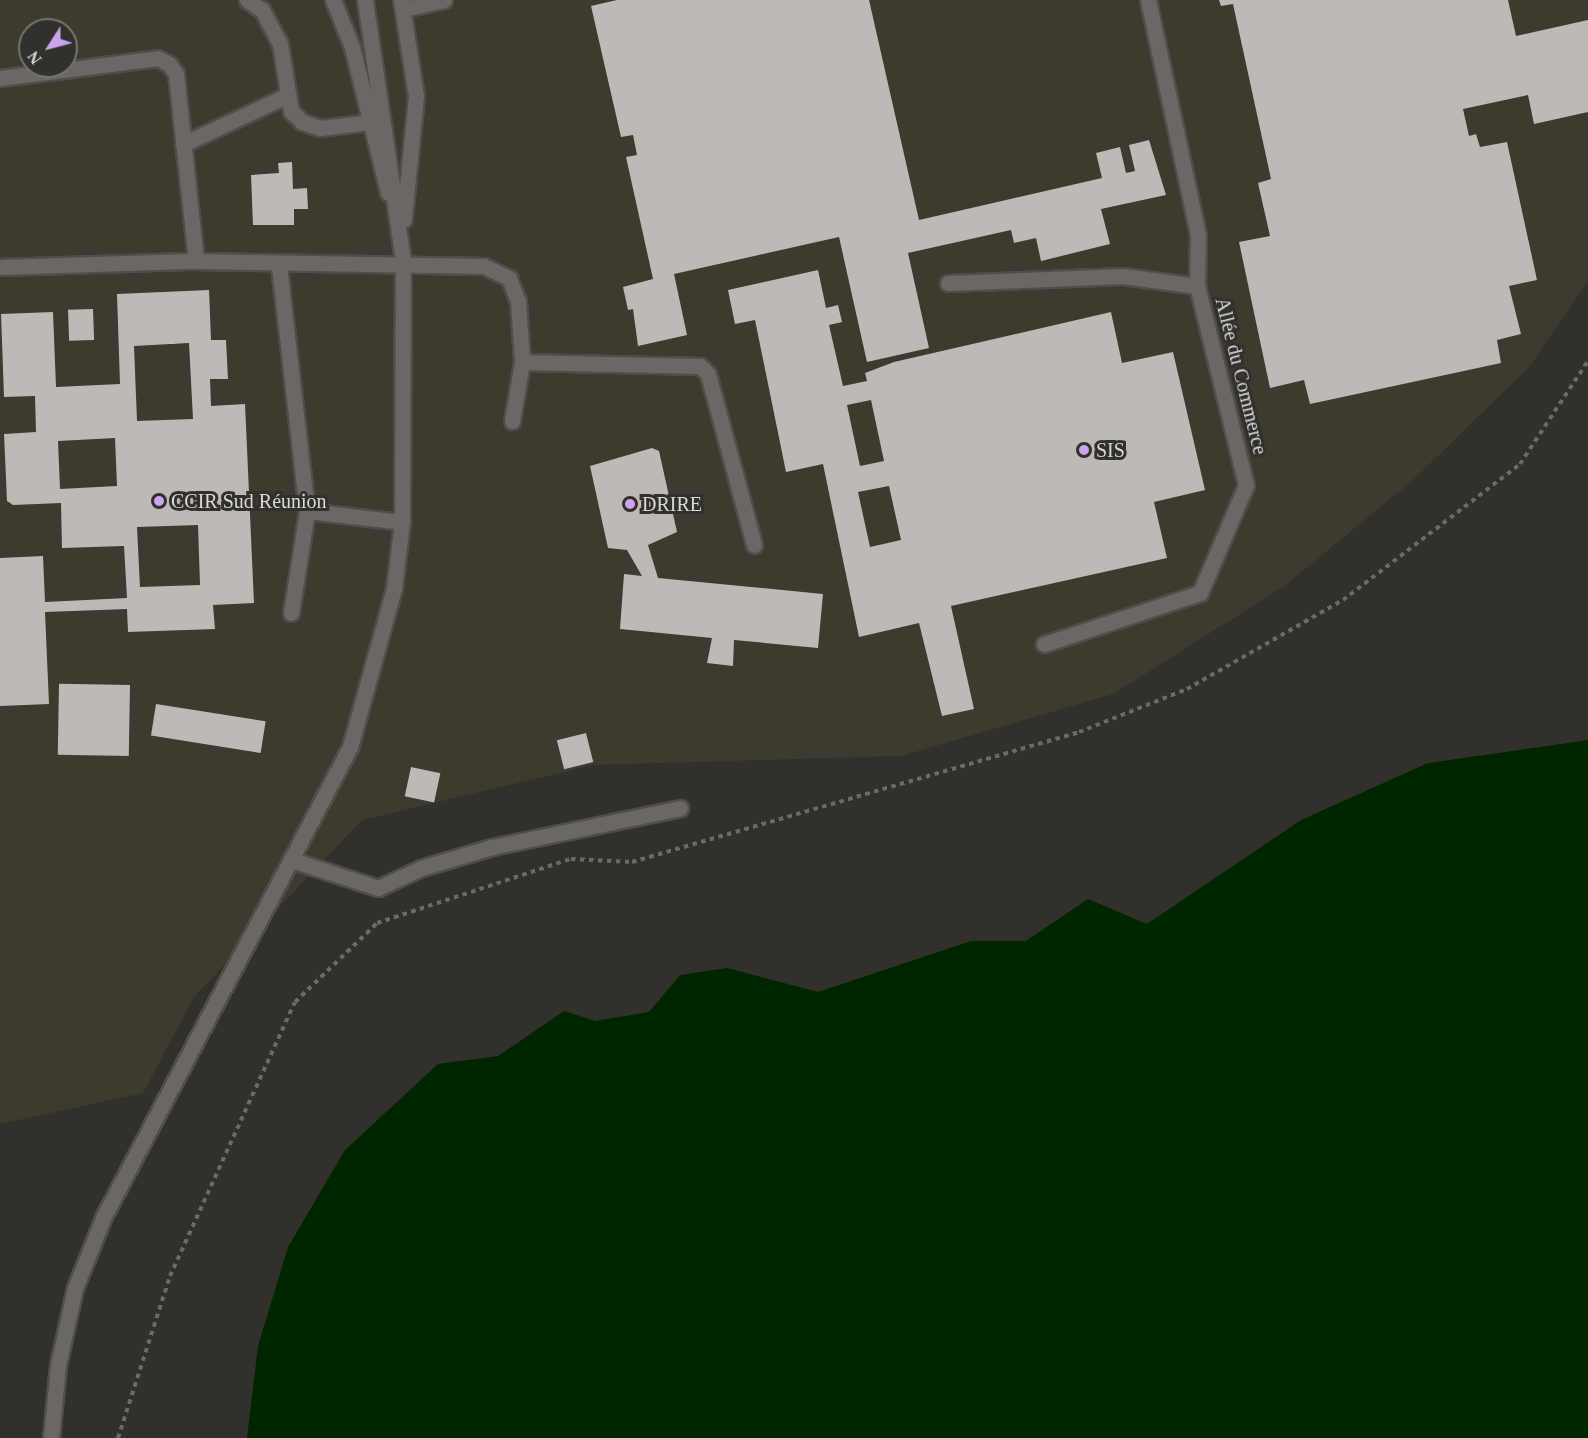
<!DOCTYPE html>
<html>
<head>
<meta charset="utf-8">
<style>
  body { margin:0 }
  #map { position:relative; width:1588px; height:1438px; overflow:hidden; background:#32302b; font-family:Georgia,serif }
  div>[style] { position:absolute }
  [style*='--x'] { left:calc(var(--x)*1px); top:calc(var(--y)*1px); width:calc(var(--w)*1px); rotate:calc(var(--a)*1deg) }
  .built>* { inset:0; background:#3e3a2f }
  .water>* { inset:0; background:#002600 }
  .building>* { inset:0; background:#beb9b5; transform-origin:0 0 }
  .path>* { height:4px; margin-top:-2px; transform-origin:0; background:repeating-linear-gradient(90deg,#6c6a66 0 4.5px,transparent 0 9px) }
  .roads { filter:drop-shadow(2px 0 #4f4e4b) drop-shadow(-2px 0 #4f4e4b) drop-shadow(0 2px #4f4e4b) drop-shadow(0 -2px #4f4e4b) }
  .minor>* { height:15px; margin:-7.5px; padding:0 7.5px; transform-origin:7.5px; border-radius:7.5px; background:#6b6864 }
  .dots>* { width:16px; height:16px; translate:-50% -50%; box-sizing:border-box; border:3px solid #32302b; border-radius:50% }
  span { translate:-50% -50%; white-space:nowrap; text-align:center; line-height:1.15; -webkit-text-stroke:6px #32302b; paint-order:stroke }
  .street-label { font-size:20px; color:#dbd9d7 }
  .poi-label { font-size:20px; color:#dbd9d7 }
  .left { translate:0 -50%; text-align:left }
  .north { position:absolute; left:18px; top:18px; width:60px; height:60px; box-sizing:border-box; background:#32302b; border:2px solid #767470; border-radius:50%; rotate:234deg; font-size:16px; font-weight:700; line-height:24px; text-align:center; color:#dbd9d7 }
  .north::after { content:''; display:block; margin:auto; width:21px; height:27px; background:#c8a5ee; clip-path:polygon(50% 0,100% 100%,50% 72%,0 100%) }
</style>
</head>
<body>
<div id="map">
  <div class="built">
    <div style="clip-path:polygon(evenodd,0 0,1588px 0,1588px 281px,1530px 366px,1412px 481px,1283px 587px,1113px 694px,901px 756px,593px 765px,362px 820px,194px 997px,143px 1093px,0 1124px,0 0,30px 30px,66px 30px,66px 66px,30px 66px,30px 30px)"></div>
  </div>
  <div class="water">
    <div style="clip-path:polygon(1588px 740px,1588px 1438px,247px 1438px,258px 1346px,288px 1247px,345px 1150px,438px 1064px,498px 1056px,564px 1011px,595px 1021px,649px 1012px,680px 975px,727px 968px,818px 992px,971px 941px,1026px 941px,1088px 899px,1147px 924px,1301px 820px,1428px 763px)"></div>
  </div>
  <div class="building">
    <div style="clip-path:polygon(617px 0,869px 0,919px 220px,1102px 178px,1096px 153px,1120px 147px,1126px 173px,1135px 171px,1129px 145px,1149px 140px,1166px 195px,1101px 209px,1110px 244px,1041px 261px,1036px 238px,1014px 243px,1011px 230px,908px 253px,929px 348px,867px 362px,839px 237px,674px 274px,687px 335px,638px 346px,633px 309px,628px 310px,623px 287px,653px 279px,626px 157px,637px 155px,633px 135px,621px 137px,591px 6px)"></div>
    <div style="clip-path:polygon(1219px 0,1508px 0,1516px 36px,1588px 20px,1588px 112px,1534px 124px,1528px 95px,1463px 109px,1469px 136px,1476px 134px,1480px 147px,1507px 142px,1537px 280px,1509px 286px,1521px 334px,1497px 340px,1501px 363px,1310px 404px,1304px 380px,1270px 388px,1239px 242px,1270px 236px,1258px 183px,1271px 179px,1233px 4px,1221px 6px)"></div>
    <div style="clip-path:polygon(292px 162px,293px 189px,307px 188px,308px 209px,294px 209px,294px 225px,253px 225px,251px 175px,279px 173px,278px 163px)"></div>
    <div style="clip-path:polygon(evenodd,818px 270px,826px 308px,838px 305px,842px 322px,829px 325px,843px 386px,867px 381px,865px 373px,894px 362px,1111px 312px,1122px 363px,1173px 352px,1205px 490px,1154px 502px,1167px 558px,951px 606px,974px 709px,942px 716px,919px 623px,859px 637px,823px 464px,786px 472px,755px 320px,735px 324px,728px 290px,818px 270px,871px 400px,884px 461px,860px 466px,847px 405px,871px 400px,818px 270px,889px 486px,901px 540px,870px 547px,858px 492px,889px 486px)"></div>
    <div style="clip-path:polygon(evenodd,209px 290px,211px 340px,226px 340px,228px 379px,210px 379px,211px 406px,245px 404px,254px 603px,213px 605px,215px 629px,128px 632px,127px 609px,45px 612px,49px 704px,0 706px,0 558px,43px 556px,45px 602px,127px 598px,124px 546px,62px 548px,61px 503px,13px 505px,7px 501px,4px 434px,36px 432px,35px 396px,4px 397px,1px 314px,53px 312px,56px 387px,120px 384px,117px 294px,209px 290px,189px 343px,193px 419px,137px 421px,134px 346px,189px 343px,209px 290px,115px 438px,117px 486px,60px 489px,58px 441px,115px 438px,209px 290px,198px 525px,200px 585px,140px 587px,137px 527px,198px 525px)"></div>
    <div style="left:93px;top:309px;width:31px;height:25px;rotate:88deg"></div>
    <div style="clip-path:polygon(652px 448px,659px 451px,677px 532px,648px 545px,658px 578px,823px 594px,818px 648px,734px 640px,733px 666px,707px 663px,712px 638px,620px 629px,624px 574px,642px 576px,627px 550px,608px 548px,590px 466px)"></div>
    <div style="left:130px;top:685px;width:71px;height:71px;rotate:91deg"></div>
    <div style="left:156px;top:704px;width:111px;height:32px;rotate:9deg"></div>
    <div style="left:586px;top:733px;width:30px;height:30px;rotate:76deg"></div>
    <div style="left:411px;top:767px;width:30px;height:30px;rotate:12deg"></div>
  </div>
  <div class="path">
    <div style="--x:118;--y:1438;--w:170;--a:-72.2"></div>
    <div style="--x:170;--y:1276;--w:301;--a:-65.5"></div>
    <div style="--x:295;--y:1002;--w:114;--a:-43.9"></div>
    <div style="--x:377;--y:923;--w:204;--a:-18.3"></div>
    <div style="--x:571;--y:859;--w:61;--a:2.8"></div>
    <div style="--x:632;--y:862;--w:466;--a:-16.2"></div>
    <div style="--x:1079;--y:732;--w:116;--a:-21.7"></div>
    <div style="--x:1187;--y:689;--w:180;--a:-29.7"></div>
    <div style="--x:1343;--y:600;--w:223;--a:-37.5"></div>
    <div style="--x:1520;--y:464;--w:123;--a:-56.6"></div>
  </div>
  <div class="roads">
    <div class="minor">
      <div style="--x:247;--y:0;--w:18;--a:34"></div>
      <div style="--x:262;--y:10;--w:38;--a:62"></div>
      <div style="--x:280;--y:44;--w:68;--a:80.7"></div>
      <div style="--x:291;--y:111;--w:16;--a:45"></div>
      <div style="--x:302;--y:122;--w:19;--a:18"></div>
      <div style="--x:320;--y:128;--w:50;--a:-6.8"></div>
      <div style="--x:333;--y:0;--w:51;--a:68"></div>
      <div style="--x:352;--y:47;--w:150;--a:76.1"></div>
      <div style="--x:401;--y:0;--w:97;--a:81.1"></div>
      <div style="--x:416;--y:96;--w:124;--a:95.6"></div>
      <div style="--x:404;--y:9;--w:41;--a:-12.7"></div>
      <div style="--x:0;--y:78;--w:159;--a:-7.2"></div>
      <div style="--x:158;--y:58;--w:13;--a:29"></div>
      <div style="--x:169;--y:64;--w:12;--a:55"></div>
      <div style="--x:176;--y:74;--w:188;--a:83.9"></div>
      <div style="--x:183;--y:144;--w:116;--a:-25"></div>
      <div style="--x:279;--y:266;--w:247;--a:83.5"></div>
      <div style="--x:307;--y:511;--w:103;--a:98.9"></div>
      <div style="--x:0;--y:267;--w:196;--a:-1.8"></div>
      <div style="--x:196;--y:261;--w:288;--a:1"></div>
      <div style="--x:484;--y:266;--w:28;--a:26"></div>
      <div style="--x:509;--y:278;--w:25;--a:69"></div>
      <div style="--x:518;--y:301;--w:61;--a:86.2"></div>
      <div style="--x:522;--y:362;--w:60;--a:99.6"></div>
      <div style="--x:948;--y:283;--w:175;--a:-2.3"></div>
      <div style="--x:1123;--y:276;--w:75;--a:7.7"></div>
      <div style="--x:522;--y:362;--w:178;--a:1.3"></div>
      <div style="--x:700;--y:366;--w:11;--a:45"></div>
      <div style="--x:708;--y:374;--w:177;--a:74.9"></div>
      <div style="--x:307;--y:511;--w:96;--a:6.6"></div>
      <div style="--x:1044;--y:644;--w:164;--a:-18.1"></div>
      <div style="--x:1200;--y:593;--w:117;--a:-66.9"></div>
      <div style="--x:1246;--y:485;--w:205;--a:-103.8"></div>
      <div style="--x:1197;--y:286;--w:51;--a:-88.9"></div>
      <div style="--x:1198;--y:235;--w:240;--a:-102"></div>
      <div style="--x:292;--y:860;--w:90;--a:18"></div>
      <div style="--x:378;--y:888;--w:47;--a:-24.9"></div>
      <div style="--x:421;--y:868;--w:74;--a:-16.5"></div>
      <div style="--x:492;--y:847;--w:192;--a:-11.7"></div>
      <div style="--x:51;--y:1438;--w:73;--a:-84.5"></div>
      <div style="--x:58;--y:1365;--w:79;--a:-77.6"></div>
      <div style="--x:75;--y:1288;--w:78;--a:-68.1"></div>
      <div style="--x:104;--y:1216;--w:530;--a:-62.32"></div>
      <div style="--x:350;--y:747;--w:165;--a:-74.5"></div>
      <div style="--x:394;--y:588;--w:66;--a:-83.1"></div>
      <div style="--x:402;--y:522;--w:261;--a:-89.8"></div>
      <div style="--x:403;--y:261;--w:264;--a:-98.3"></div>
    </div>
  </div>
  <div class="dots">
    <div style="left:1084px;top:450px;background:#c8a5ee"></div>
    <div style="left:159px;top:501px;background:#c8a5ee"></div>
    <div style="left:630px;top:504px;background:#c8a5ee"></div>
  </div>
  <div class="street-label">
    <span style="left:1241px;top:376px;rotate:76deg">Allée du Commerce</span>
  </div>
  <div class="poi-label">
    <span class="left" style="left:1096px;top:450px">SIS</span>
    <span class="left" style="left:171px;top:501px">CCIR Sud Réunion</span>
    <span class="left" style="left:642px;top:504px">DRIRE</span>
  </div>
  <div class="north">N</div>
</div>
</body>
</html>
